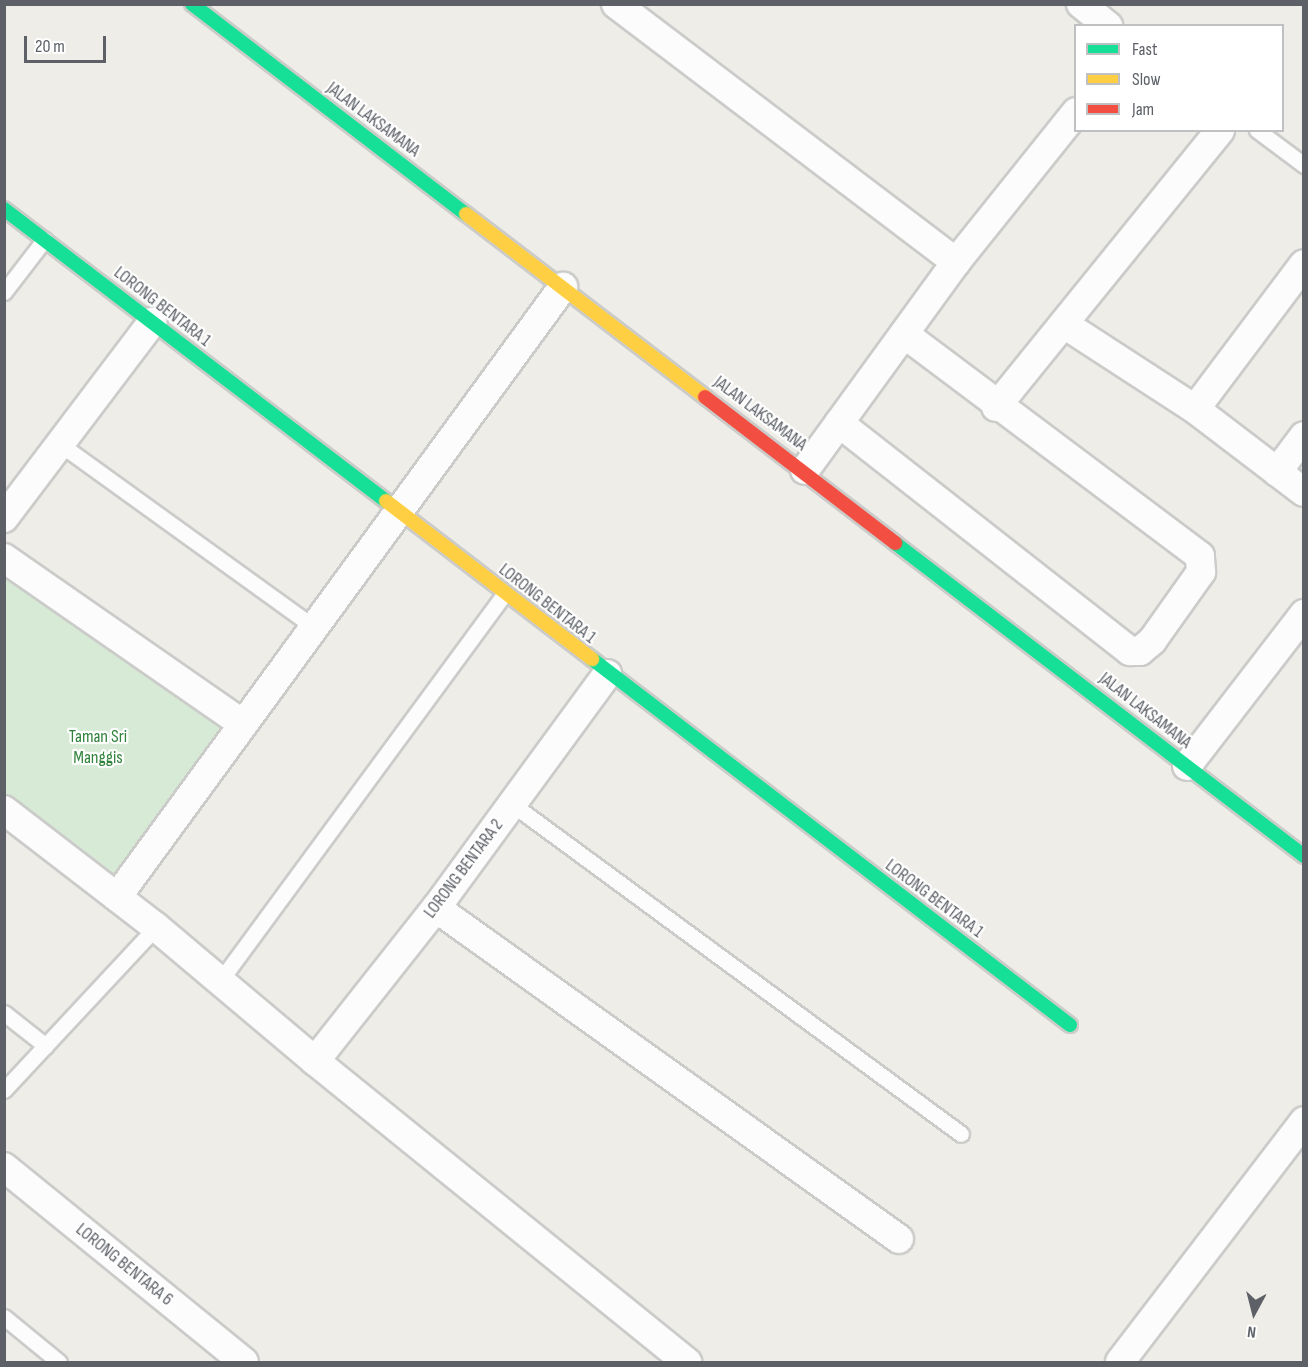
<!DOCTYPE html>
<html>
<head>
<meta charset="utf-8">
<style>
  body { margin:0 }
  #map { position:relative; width:1308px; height:1367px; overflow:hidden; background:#eeede8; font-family:"Sofia Sans Condensed",sans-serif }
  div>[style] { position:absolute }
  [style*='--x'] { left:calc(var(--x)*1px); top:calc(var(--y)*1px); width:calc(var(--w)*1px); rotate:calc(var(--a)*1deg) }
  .green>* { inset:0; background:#d6ead5 }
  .roads { filter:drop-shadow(2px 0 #cbcbca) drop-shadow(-2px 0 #cbcbca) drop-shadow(0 2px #cbcbca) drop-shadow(0 -2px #cbcbca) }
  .lane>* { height:15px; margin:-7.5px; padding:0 7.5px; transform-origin:7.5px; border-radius:7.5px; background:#fcfcfc }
  .street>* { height:28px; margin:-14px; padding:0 14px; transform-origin:14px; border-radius:14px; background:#fcfcfc }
  .fast>* { height:14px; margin:-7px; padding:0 7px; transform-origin:7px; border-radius:7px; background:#16e098 }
  .slow>* { height:14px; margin:-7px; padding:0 7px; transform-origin:7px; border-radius:7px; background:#ffcf43 }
  .jam>* { height:14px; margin:-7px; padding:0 7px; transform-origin:7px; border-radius:7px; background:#f24e42 }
  span { translate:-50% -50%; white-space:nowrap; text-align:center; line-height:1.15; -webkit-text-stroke:4.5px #fff; paint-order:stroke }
  .street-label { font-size:18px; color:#5d6167 }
  .park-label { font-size:18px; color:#31823b }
  .frame { position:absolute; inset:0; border:6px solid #5d6167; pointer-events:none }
  .legend { position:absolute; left:1074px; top:24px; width:210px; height:108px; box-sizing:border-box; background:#fff; border:2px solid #bec0c2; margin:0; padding:8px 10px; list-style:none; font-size:18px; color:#5d6167 }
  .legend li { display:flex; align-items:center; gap:12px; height:30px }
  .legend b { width:30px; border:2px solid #bec0c2 }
  .north { position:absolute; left:1224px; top:1283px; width:60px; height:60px; -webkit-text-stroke:4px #fff; paint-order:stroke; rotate:187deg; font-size:16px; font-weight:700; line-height:24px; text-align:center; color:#5d6167 }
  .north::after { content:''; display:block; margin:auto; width:21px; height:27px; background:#5d6167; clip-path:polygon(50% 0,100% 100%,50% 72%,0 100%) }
  .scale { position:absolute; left:24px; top:36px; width:82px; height:27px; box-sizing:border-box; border:3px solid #5d6167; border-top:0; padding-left:8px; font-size:18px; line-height:21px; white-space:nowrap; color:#5d6167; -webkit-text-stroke:4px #fff; paint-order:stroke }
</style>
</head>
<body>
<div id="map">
  <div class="green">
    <div style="clip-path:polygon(4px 569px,232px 726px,116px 884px,5px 799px)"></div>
  </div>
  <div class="roads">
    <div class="lane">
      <div style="--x:1257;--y:130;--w:59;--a:36.7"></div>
      <div style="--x:4;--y:292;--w:66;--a:-52.4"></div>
      <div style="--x:60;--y:444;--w:313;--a:35.8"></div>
      <div style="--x:512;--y:804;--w:557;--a:36.31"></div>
      <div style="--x:220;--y:981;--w:480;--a:-53.7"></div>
      <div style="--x:4;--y:1013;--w:53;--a:38.2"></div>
      <div style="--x:4;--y:1090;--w:223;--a:-47"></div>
      <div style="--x:4;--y:1317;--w:71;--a:39.3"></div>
    </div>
    <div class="street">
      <div style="--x:616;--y:4;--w:427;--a:37.2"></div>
      <div style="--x:1081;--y:4;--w:35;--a:39"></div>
      <div style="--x:1304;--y:264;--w:181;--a:126.9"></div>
      <div style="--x:1195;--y:409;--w:137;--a:37.3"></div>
      <div style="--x:1064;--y:324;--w:156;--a:33"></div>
      <div style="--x:996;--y:407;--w:356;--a:-51"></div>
      <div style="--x:839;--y:423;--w:370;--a:38.1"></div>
      <div style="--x:1130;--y:651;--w:10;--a:0"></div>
      <div style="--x:1140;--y:651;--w:16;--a:-40"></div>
      <div style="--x:1152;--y:641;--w:85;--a:-54.6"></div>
      <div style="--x:1201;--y:572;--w:16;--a:-94"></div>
      <div style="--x:1200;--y:556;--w:370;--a:-143.1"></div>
      <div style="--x:805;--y:470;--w:257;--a:-54"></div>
      <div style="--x:956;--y:262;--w:192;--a:-51.3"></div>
      <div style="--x:1277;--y:472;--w:45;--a:-53.1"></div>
      <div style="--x:4;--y:518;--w:246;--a:-52.9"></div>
      <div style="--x:4;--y:558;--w:291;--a:34.8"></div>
      <div style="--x:1187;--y:766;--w:192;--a:-52.4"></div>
      <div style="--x:4;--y:810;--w:192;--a:37.6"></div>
      <div style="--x:156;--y:927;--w:208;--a:40.1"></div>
      <div style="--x:315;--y:1061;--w:479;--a:39"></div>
      <div style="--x:117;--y:897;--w:756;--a:-53.83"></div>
      <div style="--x:436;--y:908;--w:569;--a:35.56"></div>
      <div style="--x:315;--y:1061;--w:195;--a:-51.7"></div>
      <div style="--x:436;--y:908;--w:290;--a:-53.8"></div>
      <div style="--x:4;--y:1167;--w:309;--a:39.1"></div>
      <div style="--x:1120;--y:1362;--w:303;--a:-52.6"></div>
    </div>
    <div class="fast">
      <div style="--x:192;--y:4;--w:345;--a:37.5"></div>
      <div style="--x:4;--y:209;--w:481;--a:37.4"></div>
      <div style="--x:895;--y:543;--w:515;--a:37.43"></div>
      <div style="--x:592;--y:659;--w:602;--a:37.44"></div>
    </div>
    <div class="slow">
      <div style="--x:466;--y:214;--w:301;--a:37.4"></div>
      <div style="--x:386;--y:501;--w:260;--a:37.5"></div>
    </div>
    <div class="jam">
      <div style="--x:705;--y:397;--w:240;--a:37.5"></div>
    </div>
  </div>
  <div class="street-label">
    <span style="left:373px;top:120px;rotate:37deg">JALAN LAKSAMANA</span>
    <span style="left:162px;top:307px;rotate:38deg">LORONG BENTARA 1</span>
    <span style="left:760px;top:414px;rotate:37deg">JALAN LAKSAMANA</span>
    <span style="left:547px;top:604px;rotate:38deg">LORONG BENTARA 1</span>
    <span style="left:1145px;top:711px;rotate:38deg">JALAN LAKSAMANA</span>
    <span style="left:464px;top:869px;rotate:-53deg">LORONG BENTARA 2</span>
    <span style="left:934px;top:899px;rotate:37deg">LORONG BENTARA 1</span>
    <span style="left:124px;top:1265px;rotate:39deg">LORONG BENTARA 6</span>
  </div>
  <div class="park-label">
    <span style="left:98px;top:748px">Taman Sri<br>Manggis</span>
  </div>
  <div class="frame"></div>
  <ul class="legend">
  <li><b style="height:8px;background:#16e098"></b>Fast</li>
  <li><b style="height:8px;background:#ffcf43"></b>Slow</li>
  <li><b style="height:8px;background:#f24e42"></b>Jam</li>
  </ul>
  <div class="north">N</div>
  <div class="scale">20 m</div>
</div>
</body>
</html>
